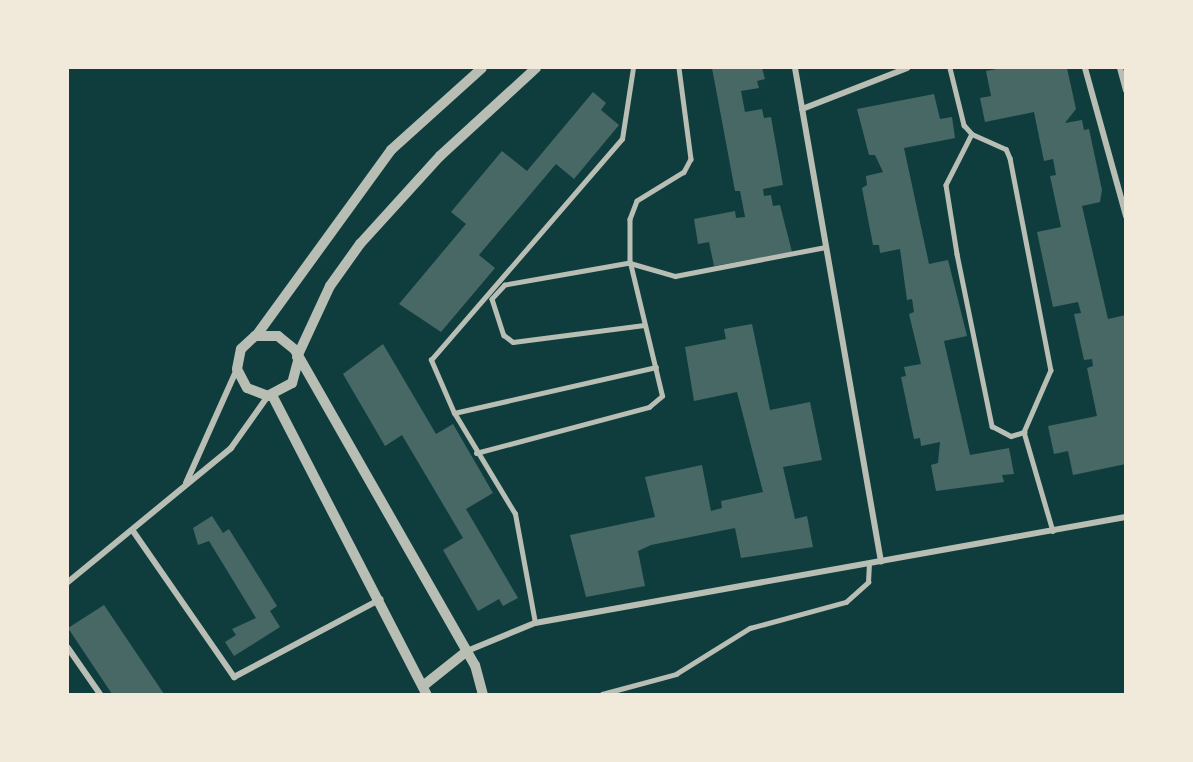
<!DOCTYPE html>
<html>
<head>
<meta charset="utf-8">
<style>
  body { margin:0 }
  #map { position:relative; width:1193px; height:762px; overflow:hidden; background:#0f3d3e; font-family:"Fira Sans Condensed",sans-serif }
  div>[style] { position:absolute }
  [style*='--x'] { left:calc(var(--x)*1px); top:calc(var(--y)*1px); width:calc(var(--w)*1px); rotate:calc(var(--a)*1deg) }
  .building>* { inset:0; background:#486865 }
  .service>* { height:4.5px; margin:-2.25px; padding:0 2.25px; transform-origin:2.25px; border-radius:2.25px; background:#b8beb3 }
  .minor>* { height:6px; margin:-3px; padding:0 3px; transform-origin:3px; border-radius:3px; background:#b8beb3 }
  .tertiary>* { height:10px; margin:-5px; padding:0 5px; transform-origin:5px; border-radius:5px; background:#b8beb3 }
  span { translate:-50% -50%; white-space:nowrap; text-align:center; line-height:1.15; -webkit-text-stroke:4.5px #f1e9da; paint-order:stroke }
  .frame { position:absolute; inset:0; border:69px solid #f1e9da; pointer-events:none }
</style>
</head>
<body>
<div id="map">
  <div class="building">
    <div style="clip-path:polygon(712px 68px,762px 68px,765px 79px,757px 81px,759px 88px,741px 91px,745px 112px,762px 109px,764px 118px,771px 117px,783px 185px,763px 189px,764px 196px,771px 195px,773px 206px,780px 205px,792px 252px,714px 266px,709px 242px,698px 244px,694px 219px,735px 211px,736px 218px,745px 217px,740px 191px,735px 191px)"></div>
    <div style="clip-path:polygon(1002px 68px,1067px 68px,1076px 109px,1065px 123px,1082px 120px,1084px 130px,1089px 129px,1102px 190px,1100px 202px,1082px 206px,1108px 319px,1126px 315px,1126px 464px,1073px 475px,1068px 451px,1054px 454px,1048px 426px,1097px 416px,1087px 368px,1093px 366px,1092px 359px,1084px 360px,1074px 314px,1081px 313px,1078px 302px,1053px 307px,1037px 232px,1061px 227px,1050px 176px,1056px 175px,1053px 159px,1044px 161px,1034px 112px,985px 122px,980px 98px,991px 96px,986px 71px)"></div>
    <div style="clip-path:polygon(593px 92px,606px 103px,601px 110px,619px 125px,574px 179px,556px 164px,479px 255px,495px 268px,441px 332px,399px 304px,466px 224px,451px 212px,502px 151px,527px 171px)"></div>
    <div style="clip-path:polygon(934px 94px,940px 119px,952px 117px,955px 138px,904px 148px,929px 264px,948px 260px,967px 336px,944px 341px,970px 455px,1009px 448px,1014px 474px,1002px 475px,1004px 482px,936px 491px,931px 465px,938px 463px,940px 442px,921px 446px,920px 438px,914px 439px,901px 377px,906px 376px,904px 367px,921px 364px,909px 314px,914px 312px,912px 299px,907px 300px,900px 249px,880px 253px,879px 245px,873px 245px,862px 188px,867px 185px,866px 176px,883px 172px,875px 155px,869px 155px,857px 109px)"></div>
    <div style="clip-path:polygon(752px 324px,770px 410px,810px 402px,822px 460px,783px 467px,795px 519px,807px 516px,813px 547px,741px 558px,735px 528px,651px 545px,638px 551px,645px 586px,586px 597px,570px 535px,655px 517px,645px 477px,702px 465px,711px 511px,722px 508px,721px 501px,763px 492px,737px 392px,694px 401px,685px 347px,726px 339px,724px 329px)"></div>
    <div style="clip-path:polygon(383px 344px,436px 434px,453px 424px,493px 493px,466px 509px,518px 598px,503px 606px,499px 599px,478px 611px,443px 550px,463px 538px,402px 435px,385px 446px,343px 374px)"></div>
    <div style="clip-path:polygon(212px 516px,223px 533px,229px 529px,277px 606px,270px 611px,280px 627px,234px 656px,225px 642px,236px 635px,232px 629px,256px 618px,209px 541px,198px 545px,193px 528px)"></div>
    <div style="clip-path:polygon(104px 605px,164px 694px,112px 694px,68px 628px)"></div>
  </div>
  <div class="service">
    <div style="--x:679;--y:68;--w:92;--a:82.5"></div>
    <div style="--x:691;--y:159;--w:15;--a:118"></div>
    <div style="--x:684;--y:172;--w:55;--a:148.3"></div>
    <div style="--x:637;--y:201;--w:19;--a:111"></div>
    <div style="--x:630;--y:219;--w:44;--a:90"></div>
    <div style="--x:630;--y:263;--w:47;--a:16.1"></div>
    <div style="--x:675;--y:276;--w:153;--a:-10.9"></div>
    <div style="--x:950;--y:68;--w:59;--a:76.2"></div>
    <div style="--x:964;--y:125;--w:12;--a:48"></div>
    <div style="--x:972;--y:134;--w:37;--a:24"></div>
    <div style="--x:1006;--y:149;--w:10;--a:66"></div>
    <div style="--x:1010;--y:158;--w:216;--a:79.1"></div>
    <div style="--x:1051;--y:370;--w:68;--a:113.5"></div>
    <div style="--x:1024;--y:432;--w:103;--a:73.7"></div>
    <div style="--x:972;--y:134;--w:57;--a:117"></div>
    <div style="--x:946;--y:185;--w:70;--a:80.9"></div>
    <div style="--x:957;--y:254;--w:176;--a:78.5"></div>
    <div style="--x:992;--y:426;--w:21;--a:28"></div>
    <div style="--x:1011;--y:436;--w:14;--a:-17"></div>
    <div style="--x:454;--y:413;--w:207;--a:-12.8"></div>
    <div style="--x:476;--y:453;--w:179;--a:-14.9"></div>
    <div style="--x:649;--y:407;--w:17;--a:-40"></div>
    <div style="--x:662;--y:396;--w:137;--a:-103.5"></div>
    <div style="--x:630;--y:263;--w:127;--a:170"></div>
    <div style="--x:505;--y:285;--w:19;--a:133"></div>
    <div style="--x:492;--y:299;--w:38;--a:72"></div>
    <div style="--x:504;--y:335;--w:11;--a:38"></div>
    <div style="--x:513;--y:342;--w:132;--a:-7.4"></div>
    <div style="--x:535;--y:623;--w:111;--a:-100.4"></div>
    <div style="--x:515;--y:514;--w:118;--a:-121.1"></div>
    <div style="--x:454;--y:413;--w:58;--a:-113.5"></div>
    <div style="--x:431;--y:360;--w:292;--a:-49.2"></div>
    <div style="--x:622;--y:139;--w:72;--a:-81.2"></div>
    <div style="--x:602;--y:694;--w:77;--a:-15.1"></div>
    <div style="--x:676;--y:674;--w:87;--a:-31.9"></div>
    <div style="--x:750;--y:628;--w:99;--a:-15.2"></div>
    <div style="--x:846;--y:602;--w:30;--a:-42"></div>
    <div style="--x:868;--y:582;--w:18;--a:-87"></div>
  </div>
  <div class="minor">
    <div style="--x:795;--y:68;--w:501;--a:80.12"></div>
    <div style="--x:1085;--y:68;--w:154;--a:74.5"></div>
    <div style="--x:1120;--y:68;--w:23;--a:75"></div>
    <div style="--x:802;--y:109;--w:113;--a:-21.3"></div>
    <div style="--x:186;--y:483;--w:125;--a:-65.9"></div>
    <div style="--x:133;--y:531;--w:178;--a:55.3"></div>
    <div style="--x:234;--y:677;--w:166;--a:-28"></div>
    <div style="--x:68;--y:582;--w:211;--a:-39.4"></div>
    <div style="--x:231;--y:448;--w:64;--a:-54.6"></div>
    <div style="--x:68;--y:648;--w:56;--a:55.2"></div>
    <div style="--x:467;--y:651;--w:74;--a:-22.4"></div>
    <div style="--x:535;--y:623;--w:600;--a:-10.17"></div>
  </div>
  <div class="tertiary">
    <div style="--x:256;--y:336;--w:230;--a:-54"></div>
    <div style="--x:391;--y:150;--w:122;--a:-42"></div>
    <div style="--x:297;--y:357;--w:78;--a:-65.1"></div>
    <div style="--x:330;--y:286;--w:52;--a:-54.5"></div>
    <div style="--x:360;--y:244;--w:119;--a:-47.7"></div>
    <div style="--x:440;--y:156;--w:130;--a:-42.5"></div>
    <div style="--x:298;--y:361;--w:23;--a:105"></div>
    <div style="--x:292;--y:383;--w:27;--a:152"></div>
    <div style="--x:268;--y:396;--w:22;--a:-159"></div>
    <div style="--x:247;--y:388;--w:21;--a:-118"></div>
    <div style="--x:237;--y:369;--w:20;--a:-79"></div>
    <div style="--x:241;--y:349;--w:19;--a:-43"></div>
    <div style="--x:255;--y:336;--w:23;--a:0"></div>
    <div style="--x:278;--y:336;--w:22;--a:39"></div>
    <div style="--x:295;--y:350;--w:363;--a:60.3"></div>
    <div style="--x:475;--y:665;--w:30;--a:75"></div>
    <div style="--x:272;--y:395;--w:336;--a:62.7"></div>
    <div style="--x:423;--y:686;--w:56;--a:-38.5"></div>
  </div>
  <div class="frame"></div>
</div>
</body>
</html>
